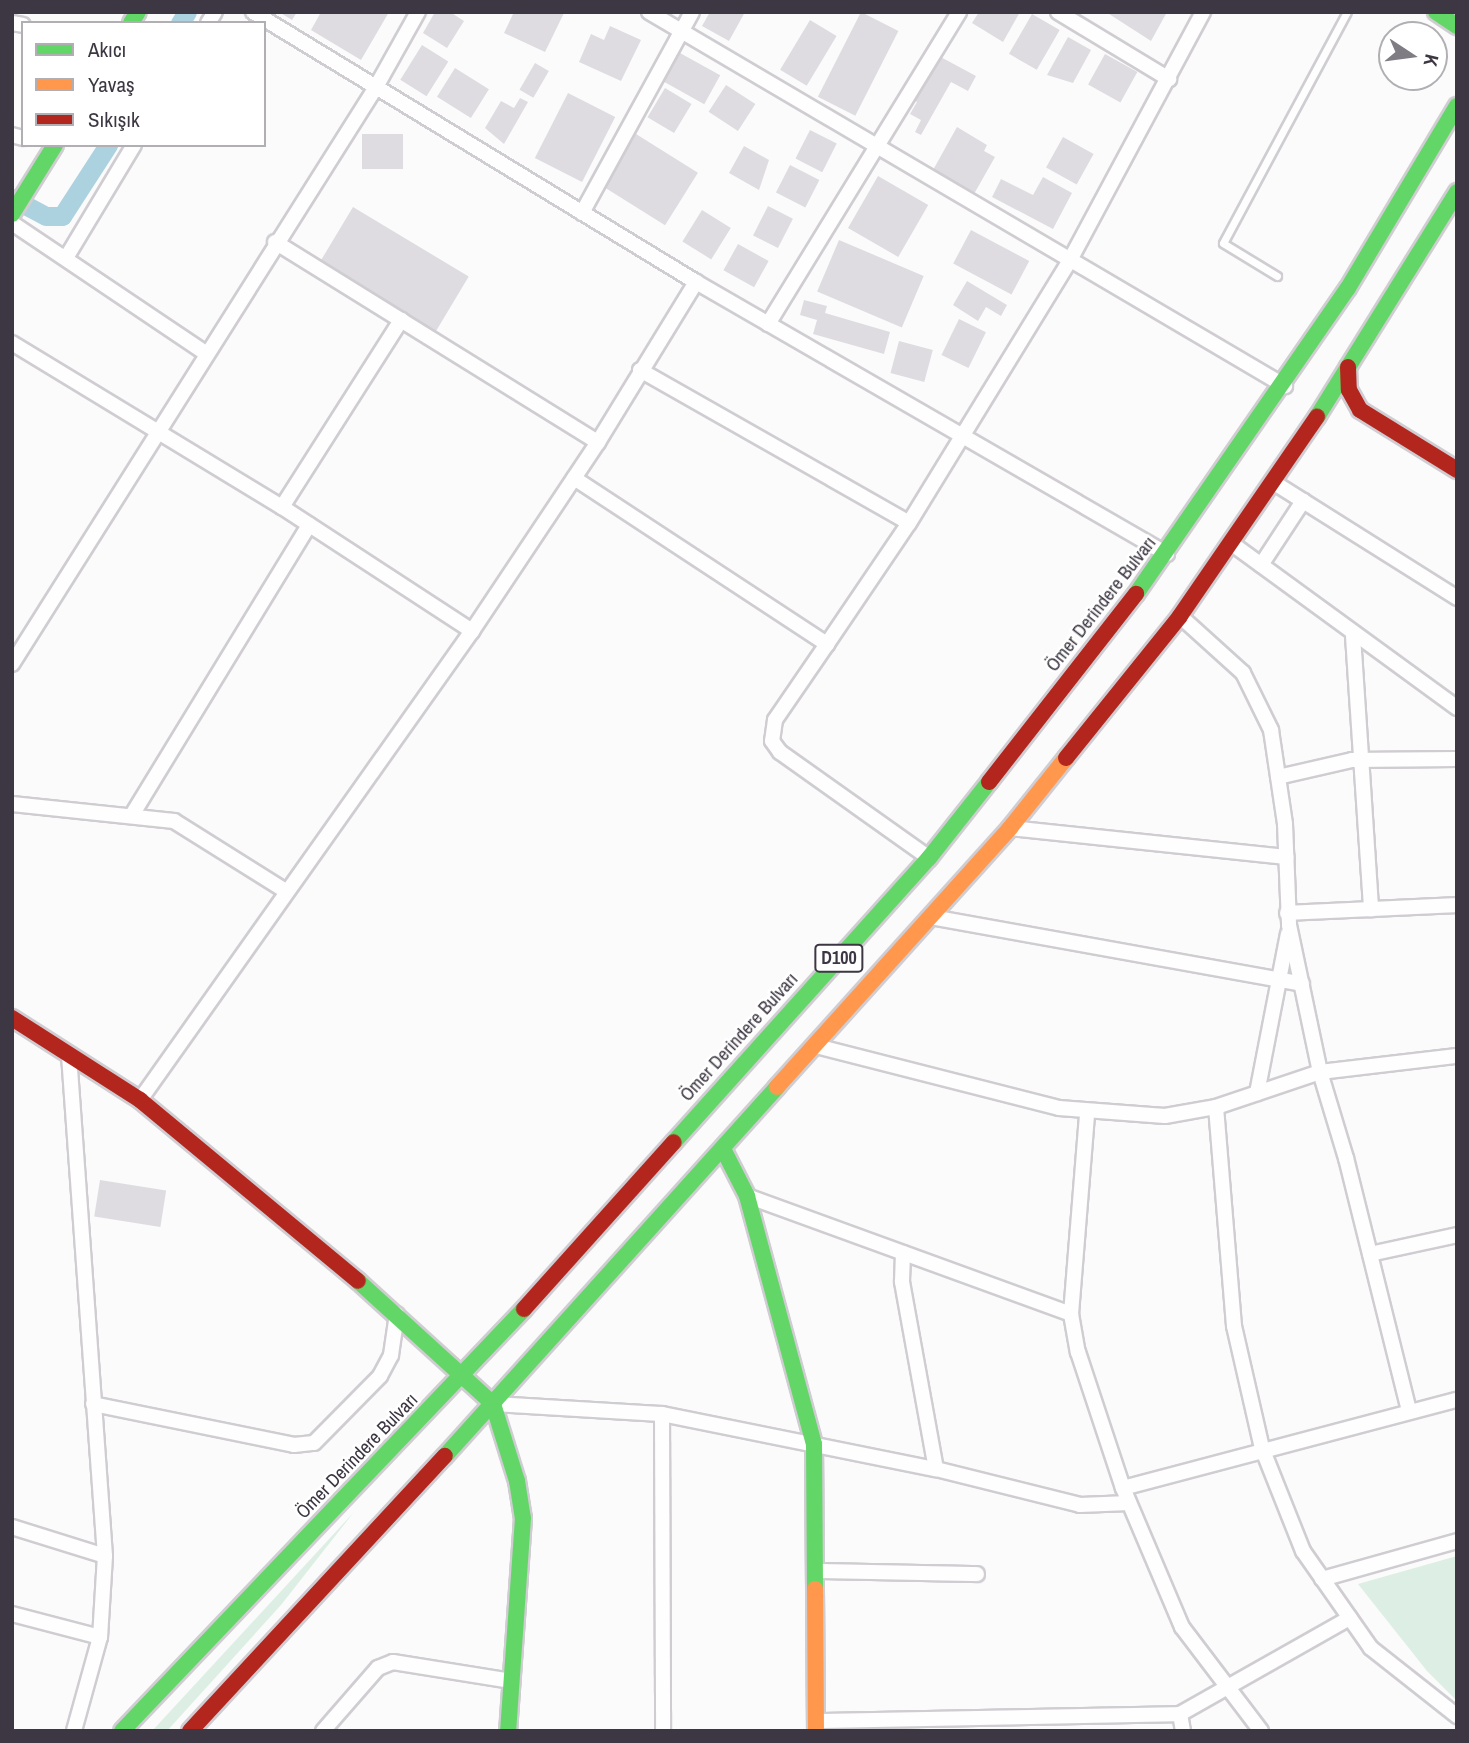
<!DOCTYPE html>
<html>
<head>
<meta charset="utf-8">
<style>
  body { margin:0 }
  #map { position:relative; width:1469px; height:1743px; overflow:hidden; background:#fbfbfb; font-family:"Archivo Narrow",sans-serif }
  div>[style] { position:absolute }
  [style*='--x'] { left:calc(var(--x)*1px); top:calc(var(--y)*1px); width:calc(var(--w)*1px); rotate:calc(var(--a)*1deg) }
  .green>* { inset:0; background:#ddefe4 }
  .canal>* { height:19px; margin:-9.5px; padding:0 9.5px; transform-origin:9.5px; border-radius:9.5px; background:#acd2df }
  .building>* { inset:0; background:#dedce1; transform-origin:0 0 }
  .roads { filter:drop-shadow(2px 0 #d0cdd2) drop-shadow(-2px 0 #d0cdd2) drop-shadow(0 2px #d0cdd2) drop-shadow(0 -2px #d0cdd2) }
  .lane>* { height:7px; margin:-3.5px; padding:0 3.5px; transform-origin:3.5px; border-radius:3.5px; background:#fefefe }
  .street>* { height:14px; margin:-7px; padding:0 7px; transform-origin:7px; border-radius:7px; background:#fefefe }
  .fast>* { height:16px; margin:-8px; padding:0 8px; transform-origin:8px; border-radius:8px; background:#63d668 }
  .slow>* { height:16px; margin:-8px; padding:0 8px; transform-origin:8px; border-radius:8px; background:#ff974d }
  .jam>* { height:16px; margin:-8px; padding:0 8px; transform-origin:8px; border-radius:8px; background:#b3261e }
  span { translate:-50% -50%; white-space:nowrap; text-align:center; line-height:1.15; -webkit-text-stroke:5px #fff; paint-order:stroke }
  .shield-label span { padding:2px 5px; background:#fff; border:2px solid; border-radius:5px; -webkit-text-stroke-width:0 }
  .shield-label { font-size:18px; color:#3c3742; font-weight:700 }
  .street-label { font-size:19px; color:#3c3742 }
  .frame { position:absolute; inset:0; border:14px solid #3c3742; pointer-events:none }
  .legend { position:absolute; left:21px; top:21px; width:245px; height:126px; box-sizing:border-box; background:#fff; border:2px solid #b1afb3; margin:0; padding:9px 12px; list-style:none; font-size:21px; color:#3c3742 }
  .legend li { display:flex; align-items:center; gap:14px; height:35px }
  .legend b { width:35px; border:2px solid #b1afb3 }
  .north { position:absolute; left:1378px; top:21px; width:70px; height:70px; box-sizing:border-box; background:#fff; border:2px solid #b1afb3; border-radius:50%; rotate:103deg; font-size:19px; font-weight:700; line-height:28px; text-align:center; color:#3c3742 }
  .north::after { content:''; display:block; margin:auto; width:24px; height:32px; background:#7f7c83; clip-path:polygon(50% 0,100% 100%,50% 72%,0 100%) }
</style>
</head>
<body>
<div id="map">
  <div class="green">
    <div style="clip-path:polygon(354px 1512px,281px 1605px,167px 1731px,152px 1731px)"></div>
    <div style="clip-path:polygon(1457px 1556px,1457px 1701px,1427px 1671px,1358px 1584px)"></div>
  </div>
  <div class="canal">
    <div style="--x:180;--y:23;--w:13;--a:-58"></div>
    <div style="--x:12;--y:198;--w:38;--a:28"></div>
    <div style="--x:46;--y:216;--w:16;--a:0"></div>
    <div style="--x:62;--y:216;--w:85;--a:-57.1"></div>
  </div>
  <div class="building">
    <div style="clip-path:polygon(279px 12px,297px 12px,292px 20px)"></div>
    <div style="clip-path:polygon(321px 12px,389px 12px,361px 60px,311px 30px)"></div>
    <div style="clip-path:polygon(435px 12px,450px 12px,464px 21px,447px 48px,423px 33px)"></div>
    <div style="clip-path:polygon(514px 12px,564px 13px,545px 52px,504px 33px)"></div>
    <div style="clip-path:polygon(710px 12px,745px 12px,729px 41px,702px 26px)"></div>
    <div style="left:861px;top:12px;width:42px;height:95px;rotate:27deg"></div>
    <div style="clip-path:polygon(979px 12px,1020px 12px,1003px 42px,972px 23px)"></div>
    <div style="clip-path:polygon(1106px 12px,1167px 12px,1151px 41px)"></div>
    <div style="left:1032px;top:14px;width:32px;height:46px;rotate:30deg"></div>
    <div style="left:810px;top:20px;width:31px;height:58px;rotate:31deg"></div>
    <div style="clip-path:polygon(610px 26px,641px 40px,621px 81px,579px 62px,591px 34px,604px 40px)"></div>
    <div style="clip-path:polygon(1068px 37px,1091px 50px,1073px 83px,1047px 75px)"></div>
    <div style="left:422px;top:45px;width:31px;height:41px;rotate:32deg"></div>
    <div style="left:680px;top:53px;width:46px;height:33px;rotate:29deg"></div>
    <div style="left:1105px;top:54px;width:37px;height:35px;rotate:29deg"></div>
    <div style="clip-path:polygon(937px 55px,976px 76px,968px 91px,951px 82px,921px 135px,915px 132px,921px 120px,910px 114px,917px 102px,912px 99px)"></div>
    <div style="left:535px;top:63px;width:16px;height:31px;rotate:30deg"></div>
    <div style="left:455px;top:68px;width:40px;height:34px;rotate:32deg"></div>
    <div style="left:726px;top:85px;width:35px;height:32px;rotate:33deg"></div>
    <div style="left:665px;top:88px;width:31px;height:34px;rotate:31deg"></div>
    <div style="left:568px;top:93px;width:53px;height:73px;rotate:27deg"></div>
    <div style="clip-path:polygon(520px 98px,528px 102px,504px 144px,485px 128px,501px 101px,514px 108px)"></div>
    <div style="clip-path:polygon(957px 127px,987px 145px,984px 151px,995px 157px,974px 194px,933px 170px)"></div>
    <div style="left:810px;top:130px;width:30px;height:32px;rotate:27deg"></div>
    <div style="left:362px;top:134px;width:41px;height:35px"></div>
    <div style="left:636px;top:134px;width:73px;height:62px;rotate:32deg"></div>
    <div style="left:1063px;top:137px;width:35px;height:35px;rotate:29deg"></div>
    <div style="clip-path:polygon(744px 146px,769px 160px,759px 190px,729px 173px)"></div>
    <div style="left:790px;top:165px;width:33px;height:31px;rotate:27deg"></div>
    <div style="left:878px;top:176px;width:58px;height:60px;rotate:30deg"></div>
    <div style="clip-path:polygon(1043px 177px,1072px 193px,1053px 229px,992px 197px,1001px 179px,1033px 195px)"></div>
    <div style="left:768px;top:206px;width:28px;height:33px;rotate:27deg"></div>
    <div style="left:353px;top:207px;width:135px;height:64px;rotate:31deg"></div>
    <div style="left:702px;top:210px;width:34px;height:37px;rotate:32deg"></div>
    <div style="left:971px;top:230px;width:66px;height:38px;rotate:28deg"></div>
    <div style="left:839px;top:240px;width:92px;height:56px;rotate:23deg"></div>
    <div style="left:738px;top:244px;width:35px;height:30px;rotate:29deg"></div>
    <div style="clip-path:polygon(967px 281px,1007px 305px,1001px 316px,986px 307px,978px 321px,953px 305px)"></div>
    <div style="clip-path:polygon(804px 300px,827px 306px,825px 313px,890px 332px,884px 354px,813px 334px,817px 320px,800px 315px)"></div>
    <div style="left:959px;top:319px;width:30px;height:40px;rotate:26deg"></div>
    <div style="left:899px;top:341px;width:35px;height:33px;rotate:15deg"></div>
    <div style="left:100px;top:1180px;width:67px;height:37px;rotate:9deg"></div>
  </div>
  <div class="roads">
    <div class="lane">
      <div style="--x:1277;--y:276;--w:63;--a:-148.6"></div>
      <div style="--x:1223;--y:243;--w:262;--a:-61.8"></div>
    </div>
    <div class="street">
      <div style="--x:253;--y:12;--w:519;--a:31.36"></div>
      <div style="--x:696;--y:282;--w:544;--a:30.01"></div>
      <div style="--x:649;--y:12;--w:738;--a:30.46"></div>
      <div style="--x:1058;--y:12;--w:130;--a:31.1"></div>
      <div style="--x:12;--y:23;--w:11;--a:10"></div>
      <div style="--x:208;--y:23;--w:13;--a:-58"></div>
      <div style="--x:12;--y:135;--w:11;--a:15"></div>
      <div style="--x:582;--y:213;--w:229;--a:-61.3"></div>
      <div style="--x:12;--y:223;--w:235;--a:33.9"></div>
      <div style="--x:275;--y:242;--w:380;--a:31.8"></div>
      <div style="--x:66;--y:258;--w:132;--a:-59"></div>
      <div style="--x:768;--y:324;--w:366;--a:-58.5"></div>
      <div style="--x:12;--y:343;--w:316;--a:31.3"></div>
      <div style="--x:282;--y:507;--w:227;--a:33.1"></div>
      <div style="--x:640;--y:370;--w:309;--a:29.6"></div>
      <div style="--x:574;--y:478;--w:303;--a:33.3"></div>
      <div style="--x:827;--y:644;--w:146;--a:-55.9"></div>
      <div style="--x:909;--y:523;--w:306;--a:-58.5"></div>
      <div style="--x:1069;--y:262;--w:284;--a:-61.8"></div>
      <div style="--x:1273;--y:482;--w:218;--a:32.2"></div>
      <div style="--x:282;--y:507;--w:222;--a:-57.5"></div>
      <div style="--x:1231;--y:543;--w:280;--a:36.1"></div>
      <div style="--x:1261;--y:565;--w:77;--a:-56.7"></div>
      <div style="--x:1180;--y:616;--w:85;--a:42.1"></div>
      <div style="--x:1243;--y:673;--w:64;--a:63.8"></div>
      <div style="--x:1271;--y:730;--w:95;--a:81.5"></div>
      <div style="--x:1285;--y:824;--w:101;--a:87.7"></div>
      <div style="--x:1289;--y:925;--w:150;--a:78.1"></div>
      <div style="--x:1320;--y:1072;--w:90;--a:73.2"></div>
      <div style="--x:1346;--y:1158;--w:261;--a:76"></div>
      <div style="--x:1353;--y:636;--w:274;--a:86.2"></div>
      <div style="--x:827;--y:644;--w:92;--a:124.4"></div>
      <div style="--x:775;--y:720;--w:21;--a:98"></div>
      <div style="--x:772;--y:741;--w:14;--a:54"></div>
      <div style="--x:780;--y:752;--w:183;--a:35.4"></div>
      <div style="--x:12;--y:664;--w:682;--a:-57.75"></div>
      <div style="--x:376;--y:87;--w:86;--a:-60.8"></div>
      <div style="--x:1278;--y:777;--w:76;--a:-12.9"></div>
      <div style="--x:1352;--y:760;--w:105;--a:-0.5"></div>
      <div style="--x:12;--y:804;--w:163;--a:6"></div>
      <div style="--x:174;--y:821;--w:133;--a:32.1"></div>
      <div style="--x:132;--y:815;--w:340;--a:-58.6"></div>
      <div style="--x:1010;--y:828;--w:278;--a:6"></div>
      <div style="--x:1287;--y:913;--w:170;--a:-2.7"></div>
      <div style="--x:931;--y:917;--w:377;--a:10.2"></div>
      <div style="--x:816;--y:1046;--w:251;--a:14.3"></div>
      <div style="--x:1059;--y:1108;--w:106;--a:4.3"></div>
      <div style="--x:1165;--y:1116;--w:52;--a:-10"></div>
      <div style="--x:1216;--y:1107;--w:110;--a:-18.6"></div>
      <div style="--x:1320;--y:1072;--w:138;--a:-6.7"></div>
      <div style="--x:69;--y:1055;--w:502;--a:85.89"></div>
      <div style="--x:105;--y:1556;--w:81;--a:93.5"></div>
      <div style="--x:100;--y:1637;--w:98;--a:105.5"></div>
      <div style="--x:1257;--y:1093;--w:162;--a:-79"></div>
      <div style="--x:140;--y:1100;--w:575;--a:-54.71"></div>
      <div style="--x:472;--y:631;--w:227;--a:-56.3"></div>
      <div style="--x:598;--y:442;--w:188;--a:-58.5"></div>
      <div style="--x:1216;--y:1107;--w:220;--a:85.3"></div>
      <div style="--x:1234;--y:1326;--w:125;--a:77.1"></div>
      <div style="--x:1262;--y:1448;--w:111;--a:68.3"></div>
      <div style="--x:1303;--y:1551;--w:118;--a:55"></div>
      <div style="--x:1371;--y:1648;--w:110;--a:38.3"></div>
      <div style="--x:747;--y:1196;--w:345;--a:20"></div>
      <div style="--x:1071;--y:1314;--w:39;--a:80"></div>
      <div style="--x:1078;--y:1352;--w:143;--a:71.7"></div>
      <div style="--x:1123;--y:1488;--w:151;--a:67"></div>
      <div style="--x:1182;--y:1627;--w:131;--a:52.8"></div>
      <div style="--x:903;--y:1253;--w:29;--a:92"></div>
      <div style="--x:902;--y:1282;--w:190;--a:79.7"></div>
      <div style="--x:1370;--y:1254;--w:89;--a:-12.3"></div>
      <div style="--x:1071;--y:1314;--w:202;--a:-85.4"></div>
      <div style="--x:93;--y:1404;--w:205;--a:11.5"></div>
      <div style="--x:294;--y:1445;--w:20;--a:-6"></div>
      <div style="--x:314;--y:1443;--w:94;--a:-45.4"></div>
      <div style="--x:380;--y:1376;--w:24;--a:-62"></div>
      <div style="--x:391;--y:1355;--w:41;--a:-81.7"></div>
      <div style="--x:493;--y:1404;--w:169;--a:3.4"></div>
      <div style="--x:662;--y:1414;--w:279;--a:11.4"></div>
      <div style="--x:936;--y:1469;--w:148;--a:14"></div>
      <div style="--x:1080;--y:1505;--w:49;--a:-2.3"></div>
      <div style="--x:662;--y:1414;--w:317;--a:89.8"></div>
      <div style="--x:1123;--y:1488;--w:345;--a:-14.8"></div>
      <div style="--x:12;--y:1527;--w:97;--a:17.3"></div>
      <div style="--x:815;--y:1571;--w:162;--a:1.1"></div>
      <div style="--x:1322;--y:1579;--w:140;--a:-15.7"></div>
      <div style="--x:12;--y:1614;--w:91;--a:14.6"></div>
      <div style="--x:1180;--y:1714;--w:17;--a:80"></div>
      <div style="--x:816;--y:1721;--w:364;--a:-1.1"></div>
      <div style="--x:1180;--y:1714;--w:195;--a:-29.5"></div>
      <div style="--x:323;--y:1731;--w:84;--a:-48.9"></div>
      <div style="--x:378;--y:1668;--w:16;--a:-22"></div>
      <div style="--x:393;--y:1662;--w:120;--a:9.1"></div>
    </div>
    <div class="fast">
      <div style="--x:1436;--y:12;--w:25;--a:34"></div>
      <div style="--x:131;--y:23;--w:13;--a:-58"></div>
      <div style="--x:12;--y:214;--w:81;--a:-58.1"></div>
      <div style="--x:1317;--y:417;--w:265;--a:-58.1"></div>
      <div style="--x:1136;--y:594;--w:372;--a:-55.3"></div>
      <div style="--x:1348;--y:288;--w:212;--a:-59.1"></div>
      <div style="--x:674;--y:1142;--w:382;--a:-48.1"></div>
      <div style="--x:929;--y:858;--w:97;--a:-51.7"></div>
      <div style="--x:723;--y:1149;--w:53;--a:62.9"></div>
      <div style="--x:747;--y:1196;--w:257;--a:74.9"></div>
      <div style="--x:814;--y:1444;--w:145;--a:89.6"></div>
      <div style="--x:358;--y:1281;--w:183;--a:42.3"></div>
      <div style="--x:493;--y:1404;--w:81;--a:72.7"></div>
      <div style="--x:517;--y:1481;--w:37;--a:81"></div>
      <div style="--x:523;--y:1518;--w:214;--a:94"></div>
      <div style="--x:445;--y:1456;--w:496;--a:-48"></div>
      <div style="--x:122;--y:1731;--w:583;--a:-46.39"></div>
    </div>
    <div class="slow">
      <div style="--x:777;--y:1087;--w:348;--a:-48"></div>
      <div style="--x:1010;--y:828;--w:90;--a:-51.3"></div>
      <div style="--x:815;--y:1589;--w:142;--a:89.6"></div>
    </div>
    <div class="jam">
      <div style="--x:1348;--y:367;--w:23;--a:88"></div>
      <div style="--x:1349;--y:390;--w:23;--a:61"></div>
      <div style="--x:1360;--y:410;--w:114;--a:31.7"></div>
      <div style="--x:1066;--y:758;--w:182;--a:-51.2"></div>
      <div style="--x:1180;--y:616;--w:242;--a:-55.5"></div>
      <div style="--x:989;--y:782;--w:239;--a:-52"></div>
      <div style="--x:12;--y:1018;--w:152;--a:32.6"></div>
      <div style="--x:140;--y:1100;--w:283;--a:39.7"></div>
      <div style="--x:524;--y:1309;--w:224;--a:-48.1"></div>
      <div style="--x:190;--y:1731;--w:375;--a:-47.2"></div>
    </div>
  </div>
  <div class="shield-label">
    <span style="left:839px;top:958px">D100</span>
  </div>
  <div class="street-label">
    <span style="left:1101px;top:604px;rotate:-52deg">Ömer Derindere Bulvarı</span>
    <span style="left:739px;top:1037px;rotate:-48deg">Ömer Derindere Bulvarı</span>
    <span style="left:357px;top:1456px;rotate:-46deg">Ömer Derindere Bulvarı</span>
  </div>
  <div class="frame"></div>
  <ul class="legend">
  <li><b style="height:9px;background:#63d668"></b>Akıcı</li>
  <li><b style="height:9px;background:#ff974d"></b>Yavaş</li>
  <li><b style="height:9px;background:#b3261e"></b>Sıkışık</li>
  </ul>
  <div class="north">K</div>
</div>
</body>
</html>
